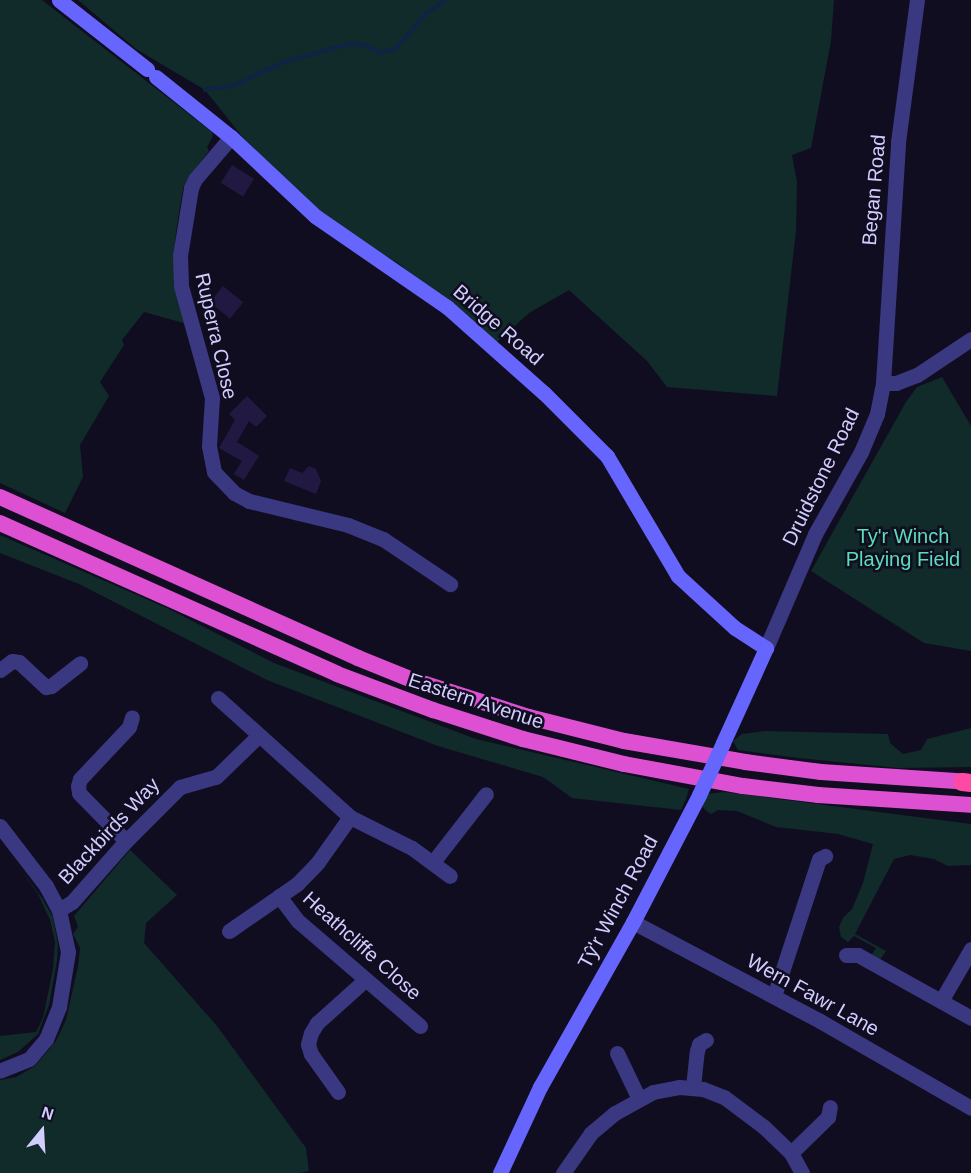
<!DOCTYPE html>
<html>
<head>
<meta charset="utf-8">
<style>
  body { margin:0 }
  #map { position:relative; width:971px; height:1173px; overflow:hidden; background:#100d21; font-family:Helvetica,sans-serif }
  div>[style] { position:absolute }
  [style*='--x'] { left:calc(var(--x)*1px); top:calc(var(--y)*1px); width:calc(var(--w)*1px); rotate:calc(var(--a)*1deg) }
  .green>* { inset:0; background:#102b29 }
  .stream>* { height:4px; margin:-2px; padding:0 2px; transform-origin:2px; border-radius:2px; background:#0d2446 }
  .building>* { inset:0; background:#211942; transform-origin:0 0 }
  .minor>* { height:15px; margin:-7.5px; padding:0 7.5px; transform-origin:7.5px; border-radius:7.5px; background:#3a3880 }
  .tertiary>* { height:15px; margin:-7.5px; padding:0 7.5px; transform-origin:7.5px; border-radius:7.5px; background:#3a3880 }
  .secondary>* { height:15px; margin:-7.5px; padding:0 7.5px; transform-origin:7.5px; border-radius:7.5px; background:#6665fe }
  .trunk>* { height:16px; margin:-8px; padding:0 8px; transform-origin:8px; border-radius:8px; background:#dc50d1 }
  .motorway>* { height:18px; margin:-9px; padding:0 9px; transform-origin:9px; border-radius:9px; background:#fe4aa4 }
  .secondary-bridge>* { height:15px; margin:-7.5px; padding:0 7.5px; transform-origin:7.5px; border-radius:7.5px; background:#6665fe }
  span { translate:-50% -50%; white-space:nowrap; text-align:center; line-height:1.15; -webkit-text-stroke:5px #100d21; paint-order:stroke }
  .street-label { font-size:20px; color:#d2cdff }
  .park-label { font-size:20px; color:#5adeba }
  .north { position:absolute; left:12px; top:1101px; width:60px; height:60px; -webkit-text-stroke:4px #100d21; paint-order:stroke; rotate:18deg; font-size:16px; font-weight:700; line-height:24px; text-align:center; color:#d2cdff }
  .north::after { content:''; display:block; margin:auto; width:21px; height:27px; background:#d2cdff; clip-path:polygon(50% 0,100% 100%,50% 72%,0 100%) }
</style>
</head>
<body>
<div id="map">
  <div class="green">
    <div style="clip-path:polygon(0 0,42px 0,212px 132px,213px 136px,207px 147px,209px 151px,189px 176px,183px 188px,176px 232px,174px 255px,187px 324px,144px 312px,122px 340px,124px 345px,100px 382px,109px 396px,80px 445px,83px 477px,65px 513px,0 483px)"></div>
    <div style="clip-path:polygon(78px 0,834px 0,831px 41px,811px 148px,792px 155px,797px 182px,796px 231px,777px 396px,667px 387px,647px 361px,569px 290px,529px 313px,496px 343px,398px 263px,344px 232px,309px 206px,241px 135px,205px 90px,136px 49px)"></div>
    <div style="clip-path:polygon(942px 377px,971px 426px,971px 651px,924px 643px,811px 571px,906px 402px,917px 387px)"></div>
    <div style="clip-path:polygon(0 535px,169px 609px,274px 663px,476px 739px,689px 789px,686px 799px,681px 810px,572px 798px,543px 777px,438px 746px,267px 680px,79px 584px,0 553px)"></div>
    <div style="clip-path:polygon(971px 728px,971px 767px,898px 768px,799px 758px,738px 750px,733px 741px,742px 734px,765px 731px,888px 734px,890px 743px,903px 754px,921px 750px,927px 739px)"></div>
    <div style="clip-path:polygon(725px 792px,971px 824px,971px 865px,948px 866px,934px 859px,910px 855px,894px 859px,855px 934px,886px 951px,880px 960px,871px 956px,876px 948px,854px 936px,848px 942px,841px 937px,839px 927px,843px 918px,852px 909px,863px 883px,873px 844px,838px 834px,776px 827px,737px 811px,718px 810px,711px 814px,705px 810px,701px 804px,706px 794px)"></div>
    <div style="clip-path:polygon(130px 850px,177px 895px,146px 923px,144px 943px,217px 1026px,306px 1148px,309px 1171px,299px 1173px,0 1173px,0 1080px,16px 1077px,35px 1066px,56px 1041px,66px 1020px,78px 966px,80px 948px,73px 934px,78px 927px,74px 916px)"></div>
    <div style="clip-path:polygon(13px 859px,42px 898px,53px 917px,58px 945px,57px 961px,49px 1005px,38px 1034px,18px 1052px,0 1060px,0 1036px,36px 1032px,43px 1018px,53px 969px,55px 942px,50px 920px,38px 894px)"></div>
  </div>
  <div class="stream">
    <div style="--x:205;--y:90;--w:30;--a:-9"></div>
    <div style="--x:235;--y:85;--w:54;--a:-25.1"></div>
    <div style="--x:284;--y:62;--w:67;--a:-15.5"></div>
    <div style="--x:349;--y:44;--w:16;--a:4"></div>
    <div style="--x:365;--y:45;--w:18;--a:27"></div>
    <div style="--x:381;--y:53;--w:16;--a:-18"></div>
    <div style="--x:396;--y:48;--w:47;--a:-48.5"></div>
    <div style="--x:427;--y:13;--w:22;--a:-36"></div>
  </div>
  <div class="building">
    <div style="left:232px;top:165px;width:26px;height:21px;rotate:32deg"></div>
    <div style="left:223px;top:286px;width:26px;height:21px;rotate:39deg"></div>
    <div style="clip-path:polygon(247px 396px,267px 416px,256px 427px,249px 421px,237px 442px,259px 456px,244px 480px,234px 474px,242px 461px,219px 448px,235px 420px,229px 414px)"></div>
    <div style="clip-path:polygon(309px 466px,316px 469px,321px 481px,316px 494px,284px 481px,290px 468px,302px 473px)"></div>
  </div>
  <div class="minor">
    <div style="--x:231;--y:137;--w:55;--a:130.6"></div>
    <div style="--x:195;--y:179;--w:10;--a:114"></div>
    <div style="--x:191;--y:188;--w:69;--a:99.2"></div>
    <div style="--x:180;--y:256;--w:30;--a:88"></div>
    <div style="--x:181;--y:286;--w:116;--a:74.5"></div>
    <div style="--x:212;--y:398;--w:48;--a:93.6"></div>
    <div style="--x:209;--y:446;--w:26;--a:79"></div>
    <div style="--x:214;--y:472;--w:29;--a:46"></div>
    <div style="--x:234;--y:493;--w:17;--a:28"></div>
    <div style="--x:249;--y:501;--w:102;--a:13.6"></div>
    <div style="--x:348;--y:525;--w:38;--a:22"></div>
    <div style="--x:383;--y:539;--w:81;--a:33.9"></div>
    <div style="--x:883;--y:383;--w:241;--a:-86.4"></div>
    <div style="--x:898;--y:142;--w:143;--a:-82.4"></div>
    <div style="--x:0;--y:670;--w:15;--a:-37"></div>
    <div style="--x:12;--y:661;--w:7;--a:8"></div>
    <div style="--x:19;--y:662;--w:37;--a:43"></div>
    <div style="--x:46;--y:687;--w:5;--a:-11"></div>
    <div style="--x:51;--y:686;--w:37;--a:-38"></div>
    <div style="--x:218;--y:698;--w:178;--a:42"></div>
    <div style="--x:350;--y:817;--w:69;--a:26.6"></div>
    <div style="--x:412;--y:848;--w:47;--a:36.4"></div>
    <div style="--x:0;--y:826;--w:76;--a:52.5"></div>
    <div style="--x:46;--y:886;--w:27;--a:62"></div>
    <div style="--x:59;--y:910;--w:43;--a:77.9"></div>
    <div style="--x:68;--y:952;--w:56;--a:99.3"></div>
    <div style="--x:59;--y:1007;--w:35;--a:112"></div>
    <div style="--x:46;--y:1039;--w:26;--a:130"></div>
    <div style="--x:29;--y:1059;--w:31;--a:158"></div>
    <div style="--x:126;--y:841;--w:67;--a:-134.4"></div>
    <div style="--x:79;--y:793;--w:7;--a:-98"></div>
    <div style="--x:78;--y:786;--w:7;--a:-74"></div>
    <div style="--x:80;--y:779;--w:71;--a:-46.7"></div>
    <div style="--x:129;--y:727;--w:10;--a:-73"></div>
    <div style="--x:433;--y:862;--w:86;--a:-52.1"></div>
    <div style="--x:279;--y:896;--w:31;--a:53"></div>
    <div style="--x:298;--y:921;--w:161;--a:40.7"></div>
    <div style="--x:59;--y:910;--w:15;--a:-32"></div>
    <div style="--x:72;--y:902;--w:81;--a:-48.5"></div>
    <div style="--x:126;--y:841;--w:76;--a:-45"></div>
    <div style="--x:180;--y:787;--w:37;--a:-16"></div>
    <div style="--x:216;--y:777;--w:59;--a:-44.3"></div>
    <div style="--x:229;--y:931;--w:83;--a:-34.7"></div>
    <div style="--x:297;--y:884;--w:30;--a:-46"></div>
    <div style="--x:318;--y:862;--w:55;--a:-54.6"></div>
    <div style="--x:846;--y:955;--w:12;--a:0"></div>
    <div style="--x:858;--y:955;--w:129;--a:29.1"></div>
    <div style="--x:774;--y:996;--w:144;--a:-71.8"></div>
    <div style="--x:819;--y:859;--w:7;--a:-27"></div>
    <div style="--x:941;--y:1001;--w:60;--a:-60"></div>
    <div style="--x:617;--y:1053;--w:51;--a:64.4"></div>
    <div style="--x:693;--y:1087;--w:36;--a:-84"></div>
    <div style="--x:697;--y:1051;--w:7;--a:-74"></div>
    <div style="--x:699;--y:1044;--w:8;--a:-30"></div>
    <div style="--x:338;--y:1092;--w:47;--a:-125.4"></div>
    <div style="--x:311;--y:1054;--w:10;--a:-107"></div>
    <div style="--x:308;--y:1044;--w:11;--a:-75"></div>
    <div style="--x:311;--y:1033;--w:12;--a:-59"></div>
    <div style="--x:317;--y:1023;--w:64;--a:-41.9"></div>
    <div style="--x:791;--y:1153;--w:52;--a:-44.2"></div>
    <div style="--x:828;--y:1117;--w:10;--a:-79"></div>
    <div style="--x:563;--y:1173;--w:49;--a:-55"></div>
    <div style="--x:591;--y:1133;--w:31;--a:-40"></div>
    <div style="--x:615;--y:1113;--w:43;--a:-28.9"></div>
    <div style="--x:653;--y:1092;--w:26;--a:-11"></div>
    <div style="--x:679;--y:1087;--w:24;--a:5"></div>
    <div style="--x:703;--y:1089;--w:22;--a:21"></div>
    <div style="--x:724;--y:1097;--w:50;--a:36.9"></div>
    <div style="--x:764;--y:1127;--w:37;--a:44"></div>
    <div style="--x:791;--y:1153;--w:23;--a:61"></div>
  </div>
  <div class="tertiary">
    <div style="--x:766;--y:648;--w:124;--a:-66.7"></div>
    <div style="--x:815;--y:534;--w:94;--a:-60.7"></div>
    <div style="--x:861;--y:452;--w:41;--a:-67.2"></div>
    <div style="--x:877;--y:414;--w:32;--a:-79"></div>
    <div style="--x:883;--y:383;--w:13;--a:0"></div>
    <div style="--x:896;--y:383;--w:22;--a:-21"></div>
    <div style="--x:917;--y:375;--w:65;--a:-33.7"></div>
    <div style="--x:633;--y:922;--w:212;--a:27.9"></div>
    <div style="--x:820;--y:1021;--w:174;--a:29.9"></div>
  </div>
  <div class="secondary">
    <div style="--x:59;--y:0;--w:112;--a:38.1"></div>
    <div style="--x:156;--y:77;--w:96;--a:38.7"></div>
    <div style="--x:231;--y:137;--w:115;--a:43.2"></div>
    <div style="--x:315;--y:216;--w:160;--a:34.6"></div>
    <div style="--x:447;--y:307;--w:130;--a:41.6"></div>
    <div style="--x:544;--y:393;--w:89;--a:45"></div>
    <div style="--x:607;--y:456;--w:139;--a:59.4"></div>
    <div style="--x:678;--y:576;--w:77;--a:42.4"></div>
    <div style="--x:735;--y:628;--w:37;--a:33"></div>
    <div style="--x:766;--y:648;--w:104;--a:114.4"></div>
    <div style="--x:500;--y:1173;--w:95;--a:-65.1"></div>
    <div style="--x:540;--y:1087;--w:189;--a:-60.6"></div>
    <div style="--x:633;--y:922;--w:143;--a:-62.5"></div>
  </div>
  <div class="trunk">
    <div style="--x:0;--y:497;--w:393;--a:24.2"></div>
    <div style="--x:358;--y:658;--w:56;--a:22"></div>
    <div style="--x:410;--y:679;--w:125;--a:17.7"></div>
    <div style="--x:529;--y:717;--w:98;--a:14.2"></div>
    <div style="--x:624;--y:741;--w:123;--a:9.8"></div>
    <div style="--x:745;--y:762;--w:77;--a:7.5"></div>
    <div style="--x:821;--y:772;--w:150;--a:3.8"></div>
    <div style="--x:0;--y:523;--w:369;--a:24.1"></div>
    <div style="--x:337;--y:674;--w:103;--a:20.6"></div>
    <div style="--x:433;--y:710;--w:95;--a:17.9"></div>
    <div style="--x:523;--y:739;--w:104;--a:13.9"></div>
    <div style="--x:624;--y:764;--w:121;--a:10.5"></div>
    <div style="--x:743;--y:786;--w:76;--a:6.8"></div>
    <div style="--x:818;--y:795;--w:153;--a:3.7"></div>
  </div>
  <div class="motorway">
    <div style="--x:962;--y:782;--w:9;--a:6"></div>
  </div>
  <div class="secondary-bridge">
    <div style="--x:699;--y:795;--w:57;--a:-65.2"></div>
  </div>
  <div class="street-label">
    <span style="left:874px;top:190px;rotate:-85deg">Began Road</span>
    <span style="left:498px;top:325px;rotate:41deg">Bridge Road</span>
    <span style="left:216px;top:336px;rotate:77deg">Ruperra Close</span>
    <span style="left:821px;top:477px;rotate:-64deg">Druidstone Road</span>
    <span style="left:476px;top:701px;rotate:18deg">Eastern Avenue</span>
    <span style="left:109px;top:831px;rotate:-47deg">Blackbirds Way</span>
    <span style="left:618px;top:902px;rotate:-62deg">Tŷ'r Winch Road</span>
    <span style="left:362px;top:946px;rotate:42deg">Heathcliffe Close</span>
    <span style="left:813px;top:995px;rotate:29deg">Wern Fawr Lane</span>
  </div>
  <div class="park-label">
    <span style="left:903px;top:548px">Ty'r Winch<br>Playing Field</span>
  </div>
  <div class="north">N</div>
</div>
</body>
</html>
